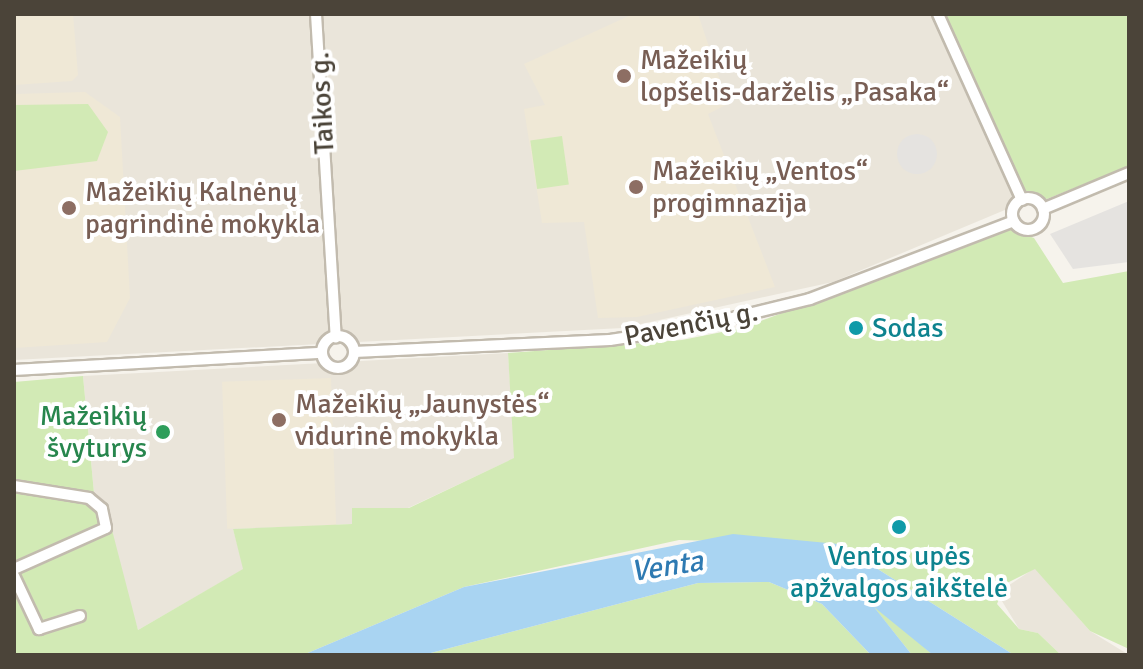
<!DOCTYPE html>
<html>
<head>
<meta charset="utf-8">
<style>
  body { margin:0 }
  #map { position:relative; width:1143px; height:669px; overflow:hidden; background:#f6f3ec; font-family:Signika,sans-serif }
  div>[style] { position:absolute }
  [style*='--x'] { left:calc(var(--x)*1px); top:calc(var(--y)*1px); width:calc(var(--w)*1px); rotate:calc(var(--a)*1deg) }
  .residential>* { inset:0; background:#eae5da }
  .education>* { inset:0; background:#efe8d6; transform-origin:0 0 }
  .green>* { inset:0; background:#d2eab5; transform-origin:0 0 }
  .parking>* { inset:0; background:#e5e3e0 }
  .round { border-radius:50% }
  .water>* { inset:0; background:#a9d4f2 }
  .roads { filter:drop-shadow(2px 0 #c2bbae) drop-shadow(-2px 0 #c2bbae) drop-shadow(0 2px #c2bbae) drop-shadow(0 -2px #c2bbae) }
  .minor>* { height:10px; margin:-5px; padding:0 5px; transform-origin:5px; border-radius:5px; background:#fff }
  .minor>.ring { margin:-5px; padding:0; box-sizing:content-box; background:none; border:10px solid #fff; border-radius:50% }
  .dots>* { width:22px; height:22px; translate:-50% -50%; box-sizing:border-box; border:4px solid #fff; border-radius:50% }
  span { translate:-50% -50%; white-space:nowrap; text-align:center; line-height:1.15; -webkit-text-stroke:8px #fff; paint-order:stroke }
  .education-label { font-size:28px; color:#785e54 }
  .left { translate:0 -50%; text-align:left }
  .street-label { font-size:28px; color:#4b4439 }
  .culture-label { font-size:28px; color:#0d838f }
  .leisure-label { font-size:28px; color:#27864d }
  .right { translate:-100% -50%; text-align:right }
  .water-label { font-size:30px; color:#2e7ab2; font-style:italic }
  .frame { position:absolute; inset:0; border:16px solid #4b4439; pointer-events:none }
</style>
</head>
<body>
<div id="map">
  <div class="residential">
    <div style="clip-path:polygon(14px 14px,933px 14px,1014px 196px,1012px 207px,833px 282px,623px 328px,14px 360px)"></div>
    <div style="clip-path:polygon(508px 353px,515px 458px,408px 508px,352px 508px,353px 524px,233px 529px,244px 569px,138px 630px,94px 493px,83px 376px)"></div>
    <div style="clip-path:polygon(1035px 568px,1090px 631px,1129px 655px,1061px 655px,1038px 633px,1019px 629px,997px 593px)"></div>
  </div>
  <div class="education">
    <div style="clip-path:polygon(14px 14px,73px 14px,78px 75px,72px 81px,14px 85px)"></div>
    <div style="clip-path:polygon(633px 14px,698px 14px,728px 104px,708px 114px,775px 287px,637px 317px,598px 318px,584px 222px,542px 223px,524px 109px,545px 105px,524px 64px)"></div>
    <div style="clip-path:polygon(85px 92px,120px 117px,130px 298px,107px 342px,14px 348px,14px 94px)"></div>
    <div style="left:331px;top:378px;width:147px;height:109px;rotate:88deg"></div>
  </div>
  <div class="green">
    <div style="clip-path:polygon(943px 14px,1129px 14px,1129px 166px,1047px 199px,1027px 195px)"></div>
    <div style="clip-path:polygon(88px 104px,108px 132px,97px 161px,14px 171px,14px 105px)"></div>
    <div style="left:562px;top:136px;width:49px;height:32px;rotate:82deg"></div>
    <div style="clip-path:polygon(1010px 229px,1034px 238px,1063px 283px,1129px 271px,1129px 649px,1090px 631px,1035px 569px,1005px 584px,997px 604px,1019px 629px,1038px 633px,1061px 655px,1014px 655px,838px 544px,679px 540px,464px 587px,303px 655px,14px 655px,14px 382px,83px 376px,94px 493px,105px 503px,138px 630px,243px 569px,233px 529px,352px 524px,352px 508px,409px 508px,514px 458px,508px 353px,682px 340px,742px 328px)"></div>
    <div style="clip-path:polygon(769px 582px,822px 604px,871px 655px,423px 655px,698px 583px)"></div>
    <div style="clip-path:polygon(872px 605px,890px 617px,933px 655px,912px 655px)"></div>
  </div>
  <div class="parking">
    <div class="round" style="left:897px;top:134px;width:40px;height:40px"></div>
    <div style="clip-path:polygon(1129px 201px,1129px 262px,1073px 269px,1050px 234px)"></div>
  </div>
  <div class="water">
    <div style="clip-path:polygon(733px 534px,838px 544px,1014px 655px,933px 655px,874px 607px,912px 655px,871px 655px,822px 604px,769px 582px,698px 583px,423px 655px,303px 655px,464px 587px)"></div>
  </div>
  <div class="roads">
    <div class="minor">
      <div style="--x:316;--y:14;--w:324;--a:86.5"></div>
      <div style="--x:938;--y:14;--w:204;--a:65.7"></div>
      <div class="ring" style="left:1012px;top:198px;width:22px;height:22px"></div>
      <div style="--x:1043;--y:209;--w:93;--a:-22.7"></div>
      <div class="ring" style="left:322px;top:336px;width:22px;height:22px"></div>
      <div style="--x:354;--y:352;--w:256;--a:-2.7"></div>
      <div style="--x:610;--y:340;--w:91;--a:-8.8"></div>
      <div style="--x:700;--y:326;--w:113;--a:-13.8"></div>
      <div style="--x:810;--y:299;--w:218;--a:-20.9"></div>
      <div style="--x:14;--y:370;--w:308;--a:-3.2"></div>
      <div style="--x:14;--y:486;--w:76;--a:9.1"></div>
      <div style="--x:89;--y:498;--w:17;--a:40"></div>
      <div style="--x:102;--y:509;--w:19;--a:78"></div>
      <div style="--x:106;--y:528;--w:101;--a:156"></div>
      <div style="--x:14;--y:576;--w:59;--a:64.7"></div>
      <div style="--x:39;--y:629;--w:43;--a:-17.6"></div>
    </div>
  </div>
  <div class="dots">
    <div style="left:624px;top:76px;background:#8d6e63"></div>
    <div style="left:636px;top:187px;background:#8d6e63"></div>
    <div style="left:69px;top:208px;background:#8d6e63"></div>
    <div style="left:856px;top:328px;background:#0f9aa8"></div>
    <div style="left:279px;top:420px;background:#8d6e63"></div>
    <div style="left:163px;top:432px;background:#2e9e5b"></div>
    <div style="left:899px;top:527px;background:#0f9aa8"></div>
  </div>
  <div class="education-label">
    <span class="left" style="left:640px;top:76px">Mažeikių<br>lopšelis-darželis „Pasaka“</span>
    <span class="left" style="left:652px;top:187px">Mažeikių „Ventos“<br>progimnazija</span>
    <span class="left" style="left:85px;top:208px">Mažeikių Kalnėnų<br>pagrindinė mokykla</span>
    <span class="left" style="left:295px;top:420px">Mažeikių „Jaunystės“<br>vidurinė mokykla</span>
  </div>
  <div class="street-label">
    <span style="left:322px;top:103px;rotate:-93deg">Taikos g.</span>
    <span style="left:691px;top:324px;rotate:-11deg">Pavenčių g.</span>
  </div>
  <div class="culture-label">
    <span class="left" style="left:872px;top:328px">Sodas</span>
    <span style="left:899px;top:572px">Ventos upės<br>apžvalgos aikštelė</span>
  </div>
  <div class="leisure-label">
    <span class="right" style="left:147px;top:432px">Mažeikių<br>švyturys</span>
  </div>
  <div class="water-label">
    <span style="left:667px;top:567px;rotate:-9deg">Venta</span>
  </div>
  <div class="frame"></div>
</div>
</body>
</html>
